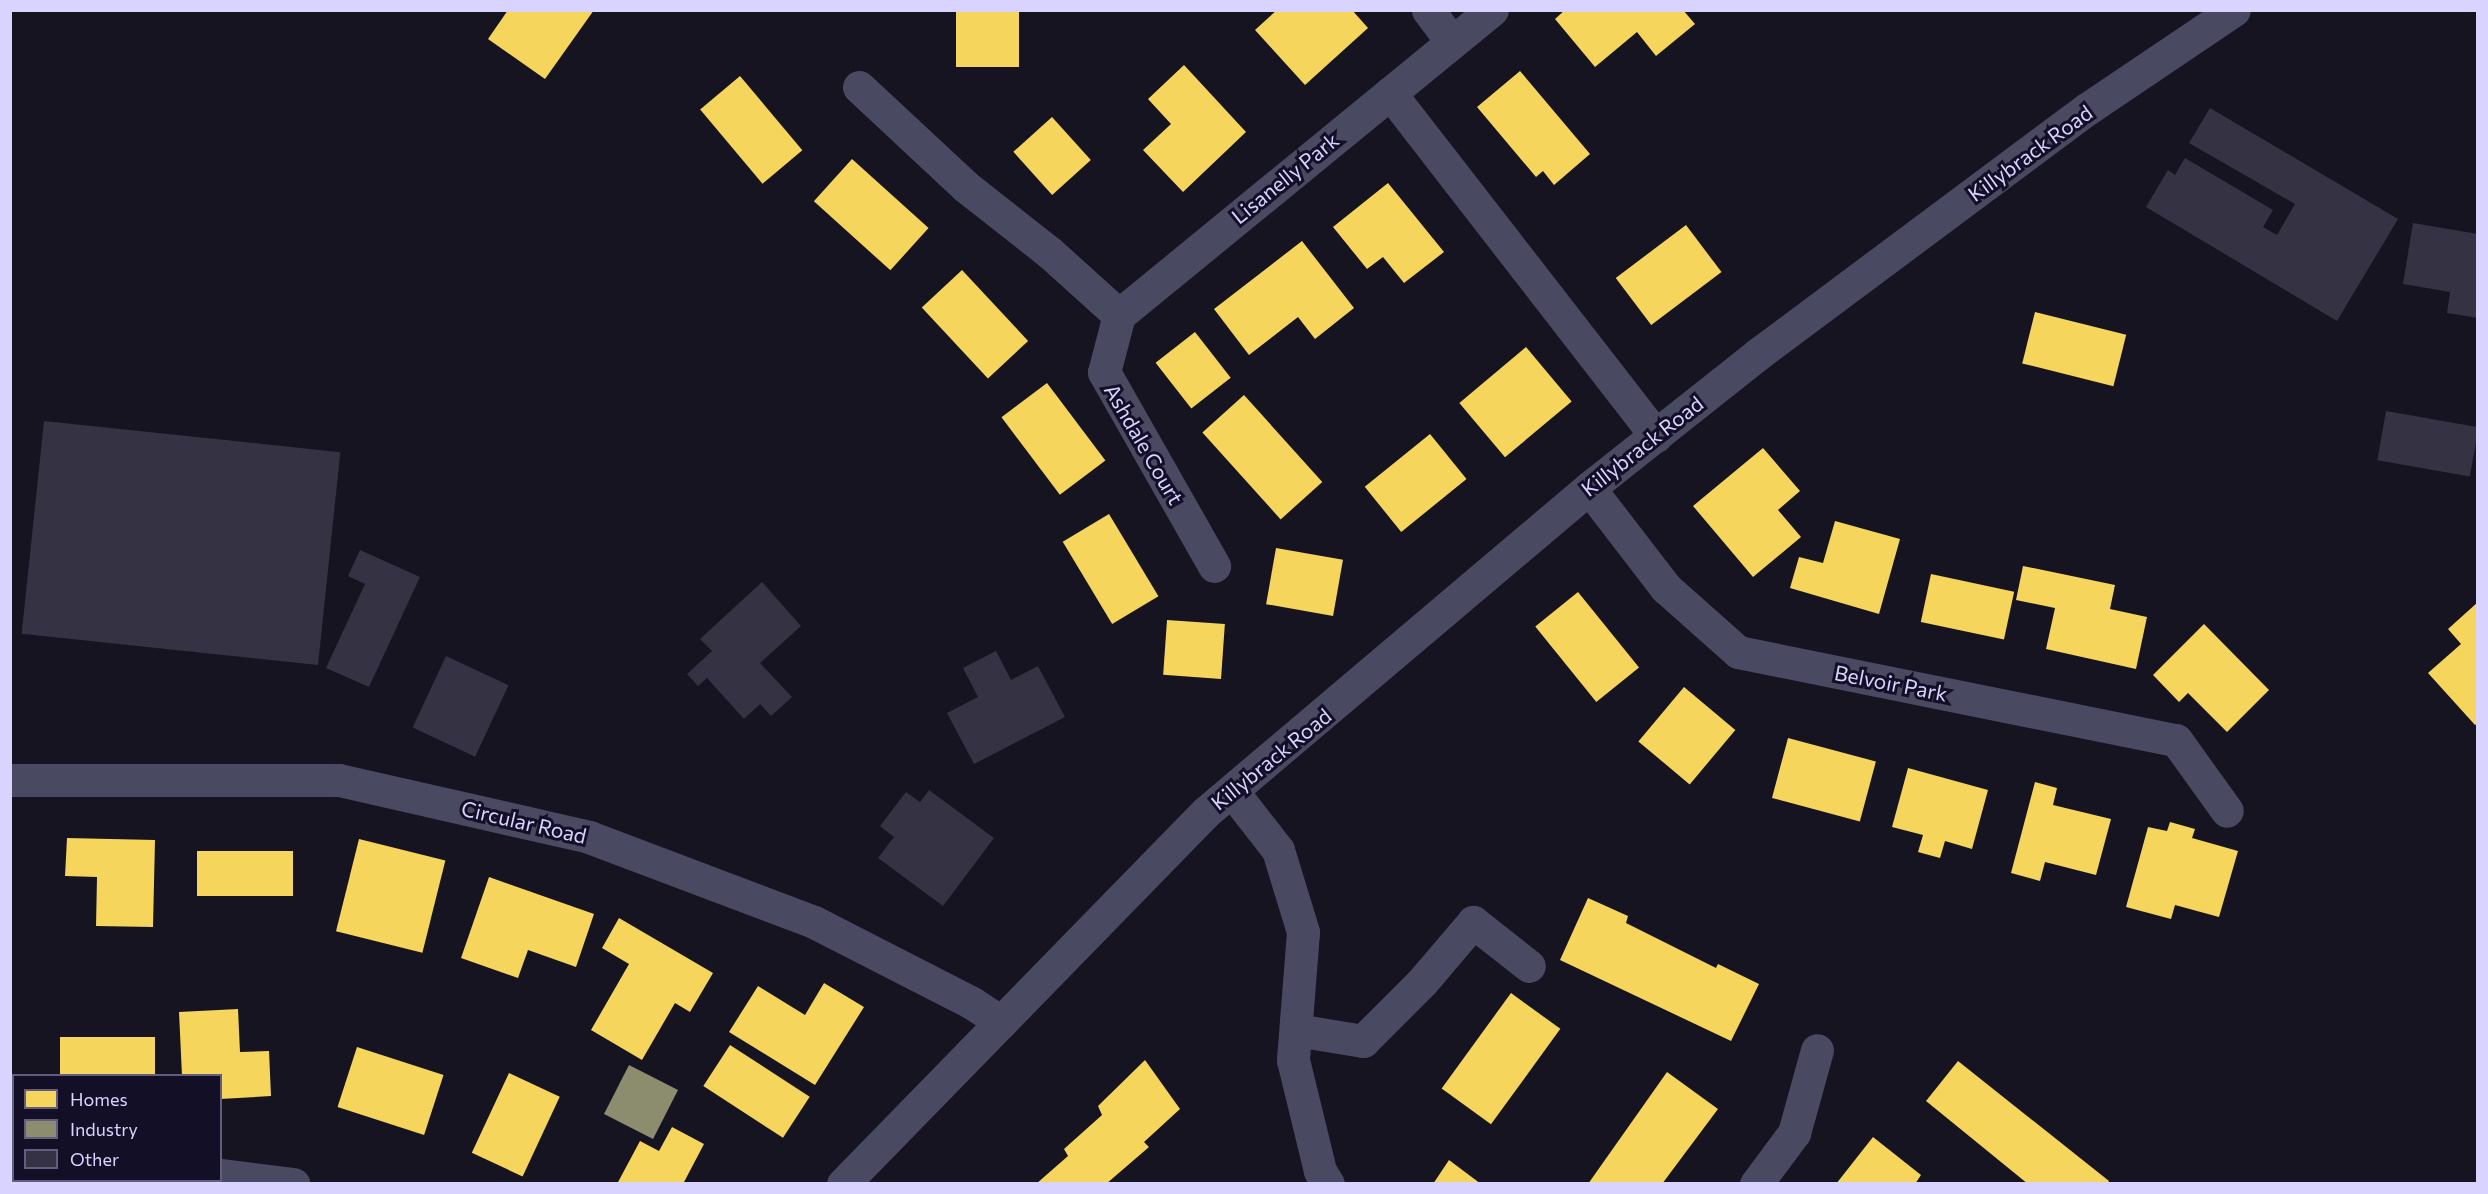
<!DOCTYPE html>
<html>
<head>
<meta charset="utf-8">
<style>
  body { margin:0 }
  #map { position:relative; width:2488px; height:1194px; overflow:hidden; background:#161421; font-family:Commissioner,sans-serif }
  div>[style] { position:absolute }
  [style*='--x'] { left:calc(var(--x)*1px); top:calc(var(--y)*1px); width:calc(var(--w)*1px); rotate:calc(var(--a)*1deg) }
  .homes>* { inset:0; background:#f6d55c; transform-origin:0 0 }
  .industry>* { inset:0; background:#8c8c6e; transform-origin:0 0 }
  .building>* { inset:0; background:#343243; transform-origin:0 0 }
  .minor>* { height:33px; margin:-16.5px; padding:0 16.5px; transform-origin:16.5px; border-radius:16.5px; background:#4a4962 }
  span { translate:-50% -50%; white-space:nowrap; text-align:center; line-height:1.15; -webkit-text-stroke:6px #130f26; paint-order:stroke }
  .street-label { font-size:21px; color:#d9d4ff }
  .frame { position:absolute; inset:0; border:12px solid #d9d4ff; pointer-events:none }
  .legend { position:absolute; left:12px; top:1074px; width:210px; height:108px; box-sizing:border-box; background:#130f26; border:2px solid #625e7d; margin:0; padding:8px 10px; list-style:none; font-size:18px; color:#d9d4ff }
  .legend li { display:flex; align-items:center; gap:12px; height:30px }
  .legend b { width:30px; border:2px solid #625e7d }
</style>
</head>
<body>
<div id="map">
  <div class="homes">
    <div style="clip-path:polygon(508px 10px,594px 10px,545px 79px,488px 39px)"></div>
    <div style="left:956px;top:10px;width:63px;height:57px"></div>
    <div style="clip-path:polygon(1277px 10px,1352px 10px,1368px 28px,1305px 85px,1255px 30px)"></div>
    <div style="clip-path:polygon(1565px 10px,1683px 10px,1695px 24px,1656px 56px,1637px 32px,1595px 67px,1555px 19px)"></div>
    <div style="clip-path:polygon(1184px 65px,1246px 132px,1183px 192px,1143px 150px,1171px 124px,1148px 99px)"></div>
    <div style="clip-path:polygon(1520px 71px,1590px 154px,1554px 185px,1543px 171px,1536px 177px,1477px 107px)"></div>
    <div style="left:740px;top:76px;width:97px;height:52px;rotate:50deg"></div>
    <div style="left:1052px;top:117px;width:58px;height:52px;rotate:48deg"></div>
    <div style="left:852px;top:159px;width:103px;height:57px;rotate:42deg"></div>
    <div style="clip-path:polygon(1388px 183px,1444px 252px,1404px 283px,1383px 257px,1367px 269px,1333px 227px)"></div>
    <div style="left:1686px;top:225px;width:59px;height:88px;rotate:53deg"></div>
    <div style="clip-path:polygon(1302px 241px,1354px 308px,1315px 339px,1298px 317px,1249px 355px,1214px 309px)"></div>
    <div style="left:962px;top:270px;width:97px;height:55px;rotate:47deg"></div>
    <div style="left:2035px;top:312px;width:94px;height:53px;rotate:14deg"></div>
    <div style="left:1195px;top:332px;width:58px;height:50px;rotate:52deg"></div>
    <div style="left:1526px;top:347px;width:71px;height:87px;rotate:50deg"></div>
    <div style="left:1047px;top:383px;width:97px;height:57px;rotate:53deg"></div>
    <div style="left:1244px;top:395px;width:117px;height:56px;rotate:48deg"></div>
    <div style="left:1430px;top:434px;width:58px;height:84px;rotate:51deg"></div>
    <div style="clip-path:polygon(1763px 448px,1800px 491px,1778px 510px,1801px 537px,1753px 577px,1693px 506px)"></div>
    <div style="left:1109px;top:514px;width:96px;height:54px;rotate:59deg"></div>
    <div style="clip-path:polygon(1835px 521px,1900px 539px,1879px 614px,1790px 588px,1799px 557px,1823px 563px)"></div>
    <div style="left:1276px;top:548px;width:68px;height:57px;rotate:10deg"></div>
    <div style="clip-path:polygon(2023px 566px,2115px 585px,2110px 609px,2147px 617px,2136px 669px,2046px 649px,2055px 608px,2016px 600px)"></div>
    <div style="left:1931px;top:574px;width:85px;height:49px;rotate:12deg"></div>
    <div style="left:1578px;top:592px;width:97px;height:55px;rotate:51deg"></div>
    <div style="clip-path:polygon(2478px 602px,2478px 723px,2475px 725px,2428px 673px,2461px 644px,2448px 629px)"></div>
    <div style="left:1167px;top:620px;width:58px;height:55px;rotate:4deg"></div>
    <div style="clip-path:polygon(2204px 624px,2269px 690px,2227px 732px,2188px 693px,2179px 702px,2153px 675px)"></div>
    <div style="left:1684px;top:687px;width:67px;height:71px;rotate:40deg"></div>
    <div style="left:1788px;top:738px;width:91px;height:62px;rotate:15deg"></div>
    <div style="clip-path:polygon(1908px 768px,1988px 790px,1972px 849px,1945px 841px,1940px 858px,1918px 852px,1923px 835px,1892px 827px)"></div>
    <div style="clip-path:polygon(2035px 782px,2057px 788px,2053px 805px,2111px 819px,2096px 875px,2045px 862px,2040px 881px,2011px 873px)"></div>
    <div style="clip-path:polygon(2170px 822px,2195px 829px,2192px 838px,2238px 851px,2219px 917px,2175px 905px,2171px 919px,2126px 907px,2148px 827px,2167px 831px)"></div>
    <div style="clip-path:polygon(67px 838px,155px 840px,153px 927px,96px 926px,97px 877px,65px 876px)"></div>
    <div style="left:359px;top:839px;width:89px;height:95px;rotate:14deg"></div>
    <div style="left:197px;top:851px;width:96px;height:45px"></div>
    <div style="clip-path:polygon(489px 877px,594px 914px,576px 967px,528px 950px,518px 978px,461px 958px)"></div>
    <div style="clip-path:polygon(1588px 898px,1628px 916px,1626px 923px,1716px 968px,1718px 964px,1759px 984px,1731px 1041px,1560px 960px)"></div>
    <div style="clip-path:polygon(619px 918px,713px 973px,690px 1012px,675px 1003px,642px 1060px,591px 1030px,629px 964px,602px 948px)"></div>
    <div style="clip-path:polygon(824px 983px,864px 1007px,815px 1085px,729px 1032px,758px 986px,805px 1015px)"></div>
    <div style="left:1511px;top:993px;width:61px;height:118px;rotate:36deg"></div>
    <div style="clip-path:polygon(238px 1009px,240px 1052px,269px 1051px,271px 1096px,220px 1099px,220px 1076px,182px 1076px,179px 1012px)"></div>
    <div style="left:60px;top:1037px;width:95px;height:39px"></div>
    <div style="left:730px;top:1045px;width:95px;height:49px;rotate:33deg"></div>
    <div style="left:357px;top:1047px;width:91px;height:63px;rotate:18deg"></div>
    <div style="clip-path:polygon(1145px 1060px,1180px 1109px,1144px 1142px,1149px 1147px,1106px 1184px,1036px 1184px,1068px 1156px,1064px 1149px,1102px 1115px,1098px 1106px)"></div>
    <div style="clip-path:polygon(1958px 1061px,2109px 1181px,2107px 1184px,2028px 1184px,1926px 1101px)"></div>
    <div style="clip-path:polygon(1667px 1072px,1718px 1109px,1662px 1184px,1588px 1184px)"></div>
    <div style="left:509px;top:1073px;width:56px;height:88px;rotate:25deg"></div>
    <div style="clip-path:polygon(672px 1127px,704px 1144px,683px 1184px,617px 1184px,640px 1141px,659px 1151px)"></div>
    <div style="clip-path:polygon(1873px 1137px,1921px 1175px,1915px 1184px,1836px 1184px)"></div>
    <div style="clip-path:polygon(1449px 1160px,1481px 1184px,1433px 1184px)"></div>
  </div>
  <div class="industry">
    <div style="left:629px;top:1065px;width:55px;height:55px;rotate:27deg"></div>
  </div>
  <div class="building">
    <div style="clip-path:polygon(2210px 108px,2398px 219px,2337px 321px,2146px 207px,2168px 170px,2175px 175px,2185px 158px,2273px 210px,2263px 227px,2277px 235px,2295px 204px,2189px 143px)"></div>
    <div style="clip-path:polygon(2413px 223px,2478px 234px,2478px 318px,2447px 313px,2450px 292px,2403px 284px)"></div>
    <div style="left:2386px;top:411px;width:94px;height:50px;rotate:10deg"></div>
    <div style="left:44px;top:421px;width:298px;height:214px;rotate:6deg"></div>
    <div style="clip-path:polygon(360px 550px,420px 577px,369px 687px,326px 668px,365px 584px,348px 576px)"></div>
    <div style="clip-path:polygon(762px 582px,801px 626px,760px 663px,792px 697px,771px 716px,760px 704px,744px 719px,707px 678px,698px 686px,687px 674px,712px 651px,700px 639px)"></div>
    <div style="clip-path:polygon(996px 651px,1011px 680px,1038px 666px,1065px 717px,974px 764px,947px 713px,978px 697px,963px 668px)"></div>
    <div style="left:446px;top:656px;width:69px;height:79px;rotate:25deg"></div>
    <div style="clip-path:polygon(929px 790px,994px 838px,943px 906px,878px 858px,894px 837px,880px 826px,906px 792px,920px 802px)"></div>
  </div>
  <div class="minor">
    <div style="--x:1428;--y:10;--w:40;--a:53"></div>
    <div style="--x:859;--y:87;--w:145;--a:43"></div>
    <div style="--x:965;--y:186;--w:107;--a:38.2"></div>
    <div style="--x:1049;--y:252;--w:94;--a:42"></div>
    <div style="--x:1390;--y:93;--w:434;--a:52.2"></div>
    <div style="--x:1119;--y:315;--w:482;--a:-39.3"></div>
    <div style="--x:1119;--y:315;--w:59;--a:104.7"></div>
    <div style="--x:1104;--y:372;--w:223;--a:60.4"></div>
    <div style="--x:1589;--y:488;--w:126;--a:52.4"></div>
    <div style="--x:1666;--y:588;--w:96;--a:41.6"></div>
    <div style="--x:1738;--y:652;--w:447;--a:11.4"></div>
    <div style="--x:2176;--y:740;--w:87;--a:54.3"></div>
    <div style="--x:10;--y:780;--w:329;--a:0"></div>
    <div style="--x:339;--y:780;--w:256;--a:12.8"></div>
    <div style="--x:589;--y:837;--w:241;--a:20.7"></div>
    <div style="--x:814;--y:922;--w:178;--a:27.1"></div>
    <div style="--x:972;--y:1003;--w:35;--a:33"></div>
    <div style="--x:1232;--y:791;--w:75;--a:52.1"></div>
    <div style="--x:1278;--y:850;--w:86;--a:73"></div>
    <div style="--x:1303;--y:932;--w:128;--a:94.5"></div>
    <div style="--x:1293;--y:1060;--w:114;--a:76.3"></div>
    <div style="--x:1320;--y:1171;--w:15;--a:58"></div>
    <div style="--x:1296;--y:1030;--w:68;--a:9.3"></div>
    <div style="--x:1363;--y:1041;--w:83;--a:-45"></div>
    <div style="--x:1422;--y:982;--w:79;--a:-49.6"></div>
    <div style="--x:1473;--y:922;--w:71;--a:38.2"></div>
    <div style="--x:10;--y:1161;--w:4;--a:14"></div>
    <div style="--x:220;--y:1175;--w:74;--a:7"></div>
    <div style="--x:843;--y:1184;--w:520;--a:-45.7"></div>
    <div style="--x:1206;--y:812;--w:502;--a:-40.23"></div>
    <div style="--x:1589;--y:488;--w:216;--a:-38.4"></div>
    <div style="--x:1758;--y:354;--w:410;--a:-36.7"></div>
    <div style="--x:2087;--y:109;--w:177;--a:-34"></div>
    <div style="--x:1756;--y:1184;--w:64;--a:-53.3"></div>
    <div style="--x:1794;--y:1133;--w:86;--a:-74.5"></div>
  </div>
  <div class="street-label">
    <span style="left:2030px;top:153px;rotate:-36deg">Killybrack Road</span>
    <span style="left:1285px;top:178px;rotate:-39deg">Lisanelly Park</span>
    <span style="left:1144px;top:444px;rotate:60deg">Ashdale Court</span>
    <span style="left:1642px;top:446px;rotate:-38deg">Killybrack Road</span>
    <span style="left:1891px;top:683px;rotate:11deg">Belvoir Park</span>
    <span style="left:1271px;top:759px;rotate:-39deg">Killybrack Road</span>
    <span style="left:524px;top:822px;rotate:13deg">Circular Road</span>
  </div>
  <div class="frame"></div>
  <ul class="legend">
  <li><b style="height:16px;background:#f6d55c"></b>Homes</li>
  <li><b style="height:16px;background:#8c8c6e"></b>Industry</li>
  <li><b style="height:16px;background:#343243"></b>Other</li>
  </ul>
</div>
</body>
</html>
